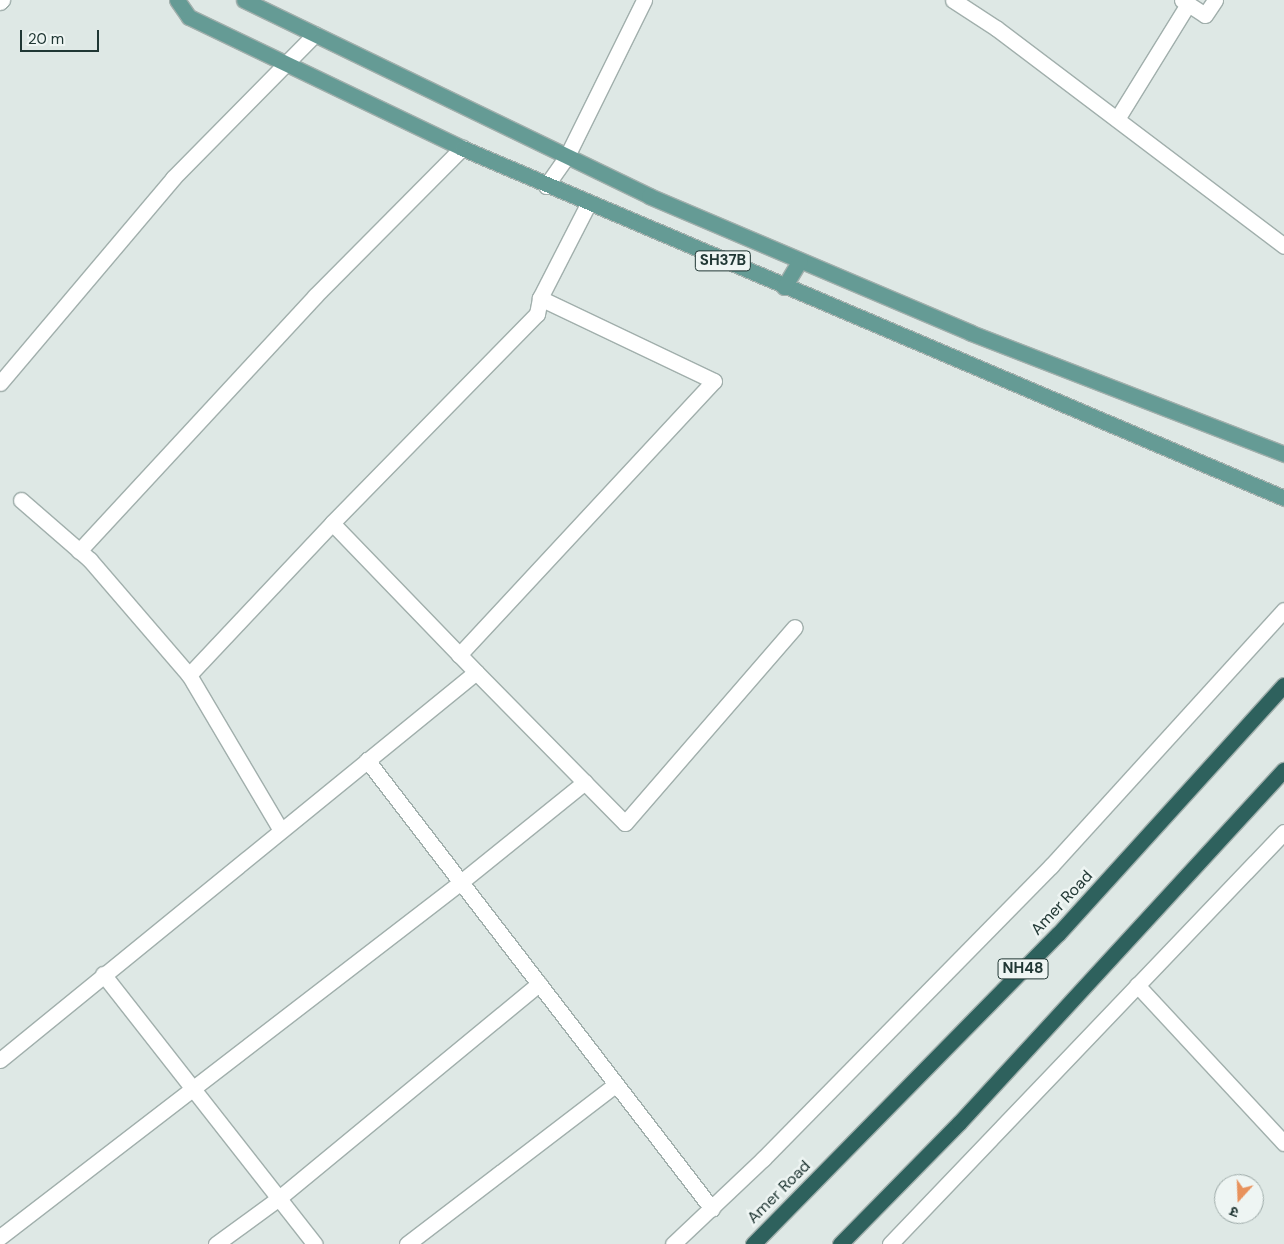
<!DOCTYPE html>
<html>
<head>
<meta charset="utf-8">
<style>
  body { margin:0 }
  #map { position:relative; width:1284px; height:1244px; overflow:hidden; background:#dee8e5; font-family:"DM Sans","Noto Sans Devanagari",sans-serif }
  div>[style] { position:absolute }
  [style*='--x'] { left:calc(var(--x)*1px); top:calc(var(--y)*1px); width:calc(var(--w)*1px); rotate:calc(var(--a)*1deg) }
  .roads { filter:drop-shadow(1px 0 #a1afac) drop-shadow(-1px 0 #a1afac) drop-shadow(0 1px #a1afac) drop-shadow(0 -1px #a1afac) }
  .minor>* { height:15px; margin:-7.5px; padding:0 7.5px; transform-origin:7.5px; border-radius:7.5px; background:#fff }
  .major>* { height:15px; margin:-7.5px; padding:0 7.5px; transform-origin:7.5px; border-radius:7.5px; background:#659b95 }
  .highway>* { height:15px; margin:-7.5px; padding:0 7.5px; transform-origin:7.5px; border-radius:7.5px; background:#2e615d }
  span { translate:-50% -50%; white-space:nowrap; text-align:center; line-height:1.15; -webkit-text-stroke:5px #eef5f3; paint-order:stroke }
  .shield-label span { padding:1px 4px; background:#eef5f3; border:1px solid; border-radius:4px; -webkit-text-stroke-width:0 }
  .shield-label { font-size:15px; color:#203734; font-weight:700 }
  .street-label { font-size:16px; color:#203734 }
  .north { position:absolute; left:1214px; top:1174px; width:50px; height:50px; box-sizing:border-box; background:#eef5f3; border:1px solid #9ca9a7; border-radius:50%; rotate:200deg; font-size:14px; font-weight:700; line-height:20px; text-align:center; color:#203734 }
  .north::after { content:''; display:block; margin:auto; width:18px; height:22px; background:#e8925c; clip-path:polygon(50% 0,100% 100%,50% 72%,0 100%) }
  .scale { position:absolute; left:20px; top:30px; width:79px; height:22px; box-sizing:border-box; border:2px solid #203734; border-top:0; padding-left:6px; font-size:15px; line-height:18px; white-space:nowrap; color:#203734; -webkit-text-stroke:4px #eef5f3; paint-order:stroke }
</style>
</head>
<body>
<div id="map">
  <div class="roads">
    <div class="minor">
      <div style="--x:953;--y:0;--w:51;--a:33.1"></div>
      <div style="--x:996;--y:28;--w:361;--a:37.1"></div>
      <div style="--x:1182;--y:0;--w:27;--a:33"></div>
      <div style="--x:1205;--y:15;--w:18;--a:-56"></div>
      <div style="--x:0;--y:2;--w:3;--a:-45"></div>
      <div style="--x:1117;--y:119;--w:135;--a:-58.3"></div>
      <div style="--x:546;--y:186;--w:37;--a:-55"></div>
      <div style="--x:567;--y:156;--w:174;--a:-63.7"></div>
      <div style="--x:0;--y:383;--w:268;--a:-49.8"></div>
      <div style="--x:173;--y:178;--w:202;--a:-45.4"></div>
      <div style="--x:21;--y:500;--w:91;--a:41"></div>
      <div style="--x:90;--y:560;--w:152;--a:49.3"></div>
      <div style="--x:189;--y:675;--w:179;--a:59.4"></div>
      <div style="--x:79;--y:551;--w:347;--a:-47.2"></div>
      <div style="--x:315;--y:296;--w:209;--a:-45.2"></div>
      <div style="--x:459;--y:655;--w:374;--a:-47.1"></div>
      <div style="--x:714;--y:381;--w:193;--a:-154.5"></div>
      <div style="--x:476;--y:672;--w:212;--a:45.4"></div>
      <div style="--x:625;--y:823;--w:259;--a:-49.1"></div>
      <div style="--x:189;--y:675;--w:209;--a:-46.7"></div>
      <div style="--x:367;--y:760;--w:566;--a:52.46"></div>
      <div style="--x:103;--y:974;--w:343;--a:51.9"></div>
      <div style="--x:1137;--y:985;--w:216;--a:47.1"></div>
      <div style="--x:0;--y:1060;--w:614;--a:-39.18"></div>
      <div style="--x:476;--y:672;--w:207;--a:-134"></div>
      <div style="--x:332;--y:523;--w:293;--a:-45.6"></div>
      <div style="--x:537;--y:314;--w:16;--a:-79"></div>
      <div style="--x:540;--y:298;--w:106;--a:-62.9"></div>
      <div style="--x:0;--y:1237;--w:582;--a:-37.6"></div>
      <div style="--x:461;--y:882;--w:159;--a:-38.9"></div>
      <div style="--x:216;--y:1244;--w:78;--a:-36.1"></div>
      <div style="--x:279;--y:1198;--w:337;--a:-39.5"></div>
      <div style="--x:407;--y:1244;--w:263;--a:-37.4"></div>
      <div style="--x:673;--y:1244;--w:124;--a:-43.4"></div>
      <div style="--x:763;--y:1159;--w:411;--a:-45.5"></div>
      <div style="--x:1051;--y:866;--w:346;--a:-47.7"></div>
      <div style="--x:890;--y:1244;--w:570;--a:-46.28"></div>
    </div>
    <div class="major">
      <div style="--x:177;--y:0;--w:21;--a:55"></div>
      <div style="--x:189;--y:17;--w:303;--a:25.6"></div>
      <div style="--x:462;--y:148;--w:893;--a:23.06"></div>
      <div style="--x:244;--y:0;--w:450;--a:25.8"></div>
      <div style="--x:649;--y:196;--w:350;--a:23"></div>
      <div style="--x:971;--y:333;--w:336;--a:21.1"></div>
      <div style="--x:784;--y:287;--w:31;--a:-59"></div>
    </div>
    <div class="highway">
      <div style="--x:753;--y:1244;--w:435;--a:-45.5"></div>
      <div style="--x:1058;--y:934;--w:336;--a:-47.8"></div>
      <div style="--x:840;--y:1244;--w:170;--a:-45.5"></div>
      <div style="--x:959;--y:1123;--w:480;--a:-47.4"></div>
    </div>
  </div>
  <div class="shield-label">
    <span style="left:723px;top:261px">SH37B</span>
    <span style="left:1023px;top:969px">NH48</span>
  </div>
  <div class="street-label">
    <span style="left:1062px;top:903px;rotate:-47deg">Amer Road</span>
    <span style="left:779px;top:1192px;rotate:-45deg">Amer Road</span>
  </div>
  <div class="north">उ</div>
  <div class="scale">20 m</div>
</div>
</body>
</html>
